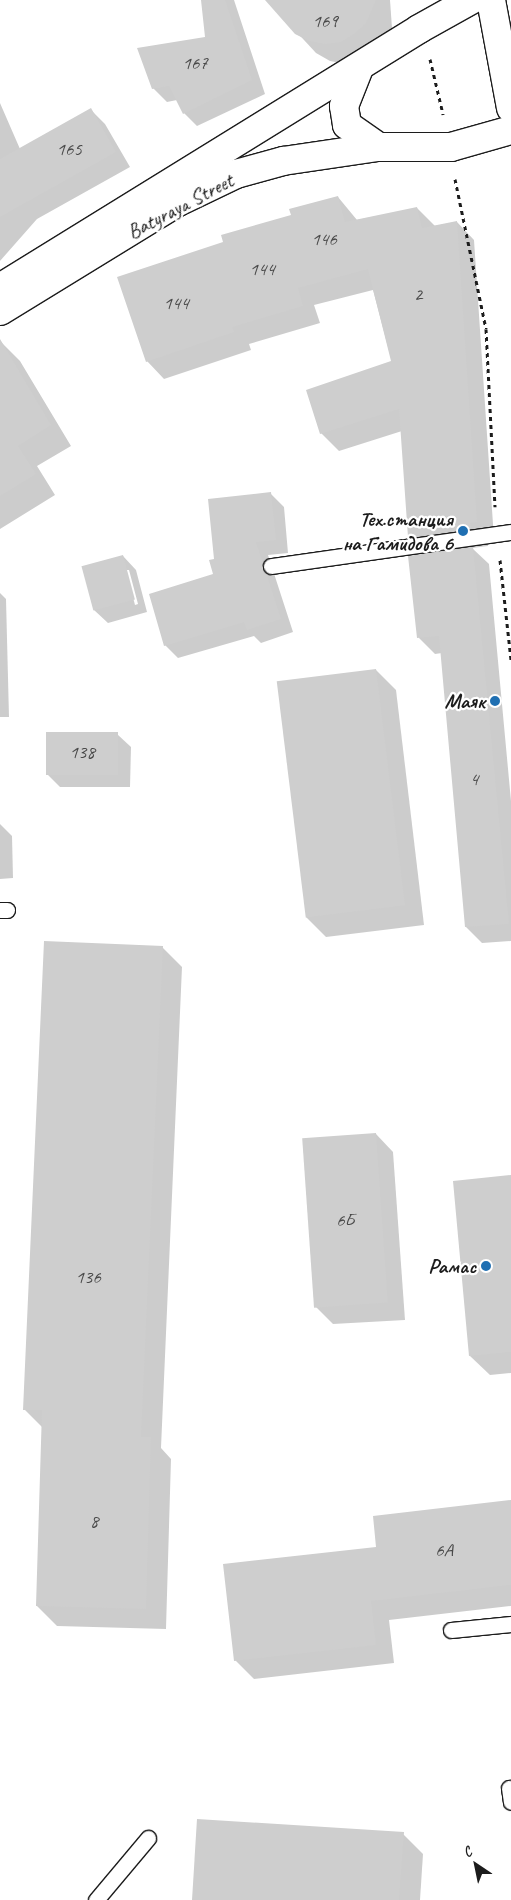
<!DOCTYPE html>
<html>
<head>
<meta charset="utf-8">
<style>
  body { margin:0 }
  #map { position:relative; width:511px; height:1900px; overflow:hidden; background:#fff; font-family:Caveat,sans-serif }
  div>[style] { position:absolute }
  [style*='--x'] { left:calc(var(--x)*1px); top:calc(var(--y)*1px); width:calc(var(--w)*1px); rotate:calc(var(--a)*1deg) }
  .shadow>* { inset:0; background:#0003 }
  .building>* { inset:0; background:#cecece; transform-origin:0 0 }
  .path>* { height:3px; margin-top:-1.5px; transform-origin:0; background:repeating-linear-gradient(90deg,#1c1c1c 0 4px,transparent 0 8px) }
  .roads { filter:drop-shadow(1px 0 #1c1c1c) drop-shadow(-1px 0 #1c1c1c) drop-shadow(0 1px #1c1c1c) drop-shadow(0 -1px #1c1c1c) }
  .service>* { height:15px; margin:-7.5px; padding:0 7.5px; transform-origin:7.5px; border-radius:7.5px; background:#fff }
  .tertiary>* { height:28px; margin:-14px; padding:0 14px; transform-origin:14px; border-radius:14px; background:#fff }
  .primary>* { height:28px; margin:-14px; padding:0 14px; transform-origin:14px; border-radius:14px; background:#fff }
  .dots>* { width:14px; height:14px; translate:-50% -50%; box-sizing:border-box; border:2px solid #fff; border-radius:50% }
  span { translate:-50% -50%; white-space:nowrap; text-align:center; line-height:1.15; -webkit-text-stroke:4.5px #fff; paint-order:stroke }
  .number-label { font-size:19px; color:#484848 }
  .number-label span { -webkit-text-stroke-width:0 }
  .street-label { font-size:21px; color:#1c1c1c }
  .poi-label { font-size:21px; color:#1c1c1c; font-weight:700 }
  .right { translate:-100% -50%; text-align:right }
  .north { position:absolute; left:451px; top:1840px; width:50px; height:50px; -webkit-text-stroke:4px #fff; paint-order:stroke; rotate:326deg; font-size:14px; font-weight:700; line-height:20px; text-align:center; color:#1c1c1c }
  .north::after { content:''; display:block; margin:auto; width:18px; height:22px; background:#1c1c1c; clip-path:polygon(50% 0,100% 100%,50% 72%,0 100%) }
</style>
</head>
<body>
<div id="map">
  <div class="shadow">
    <div style="clip-path:polygon(202px 0,234px 0,265px 94px,197px 126px,184px 113px,177px 100px,167px 102px,153px 88px,207px 38px)"></div>
    <div style="clip-path:polygon(267px 0,390px 0,392px 28px,385px 43px,346px 64px,330px 61px,316px 53px)"></div>
    <div style="clip-path:polygon(0 103px,20px 149px,91px 110px,105px 124px,130px 167px,37px 219px,0 261px)"></div>
    <div style="clip-path:polygon(338px 197px,357px 220px,417px 208px,435px 226px,457px 222px,474px 240px,494px 539px,487px 540px,488px 546px,472px 548px,489px 564px,511px 801px,511px 941px,482px 943px,466px 927px,442px 653px,435px 654px,419px 638px,427px 555px,409px 537px,402px 431px,339px 451px,321px 433px,392px 362px,373px 290px,314px 305px,320px 323px,249px 344px,251px 350px,164px 379px,147px 361px,224px 242px)"></div>
    <div style="clip-path:polygon(0 341px,20px 361px,71px 446px,37px 466px,55px 495px,0 529px)"></div>
    <div style="clip-path:polygon(270px 493px,284px 507px,288px 553px,268px 555px,293px 632px,261px 643px,254px 636px,178px 658px,165px 645px,215px 575px,215px 560px)"></div>
    <div style="clip-path:polygon(evenodd,123px 556px,136px 570px,147px 612px,108px 623px,94px 610px,83px 567px,123px 556px,126px 570px,129px 570px,138px 604px,135px 605px,126px 570px)"></div>
    <div style="clip-path:polygon(0 593px,6px 599px,9px 717px,0 717px)"></div>
    <div style="clip-path:polygon(376px 670px,396px 690px,424px 925px,326px 937px,306px 917px)"></div>
    <div style="clip-path:polygon(117px 734px,131px 747px,130px 787px,60px 787px,47px 774px)"></div>
    <div style="clip-path:polygon(0 824px,12px 836px,13px 878px,0 879px)"></div>
    <div style="clip-path:polygon(162px 947px,182px 967px,161px 1448px,171px 1459px,166px 1629px,57px 1626px,37px 1606px,43px 1428px,24px 1409px)"></div>
    <div style="clip-path:polygon(376px 1134px,393px 1152px,405px 1320px,333px 1324px,316px 1307px)"></div>
    <div style="clip-path:polygon(511px 1176px,511px 1373px,490px 1375px,470px 1356px)"></div>
    <div style="clip-path:polygon(511px 1502px,511px 1606px,389px 1620px,394px 1663px,254px 1679px,235px 1660px,378px 1548px)"></div>
    <div style="clip-path:polygon(403px 1834px,423px 1854px,420px 1900px,193px 1900px)"></div>
  </div>
  <div class="building">
    <div style="clip-path:polygon(201px 0,225px 0,252px 80px,183px 114px,169px 86px,152px 89px,137px 48px,205px 37px)"></div>
    <div style="clip-path:polygon(265px 0,376px 0,366px 23px,354px 34px,341px 42px,325px 44px,309px 41px,295px 34px)"></div>
    <div style="clip-path:polygon(91px 108px,116px 152px,0 217px,0 159px)"></div>
    <div style="clip-path:polygon(338px 196px,345px 222px,417px 207px,422px 228px,457px 221px,477px 522px,470px 523px,471px 528px,408px 537px,399px 409px,320px 434px,306px 390px,391px 361px,368px 269px,298px 288px,303px 306px,232px 327px,234px 332px,146px 362px,117px 277px,223px 242px,221px 235px,291px 215px,289px 209px)"></div>
    <div style="clip-path:polygon(0 339px,51px 425px,18px 446px,36px 474px,0 496px)"></div>
    <div style="clip-path:polygon(271px 492px,276px 540px,256px 542px,281px 619px,247px 630px,244px 622px,164px 646px,149px 594px,213px 574px,209px 560px,214px 559px,208px 499px)"></div>
    <div style="clip-path:polygon(473px 547px,509px 924px,465px 927px,439px 636px,417px 638px,408px 556px)"></div>
    <div style="left:123px;top:555px;width:46px;height:43px;rotate:75deg"></div>
    <div style="left:376px;top:669px;width:238px;height:100px;rotate:83deg"></div>
    <div style="left:46px;top:732px;width:72px;height:43px"></div>
    <div style="clip-path:polygon(44px 941px,163px 946px,141px 1437px,151px 1437px,146px 1609px,36px 1606px,42px 1410px,23px 1410px)"></div>
    <div style="left:376px;top:1133px;width:170px;height:74px;rotate:86deg"></div>
    <div style="clip-path:polygon(511px 1175px,511px 1352px,469px 1356px,453px 1181px)"></div>
    <div style="clip-path:polygon(511px 1500px,511px 1585px,371px 1601px,376px 1645px,234px 1661px,223px 1564px,376px 1547px,373px 1516px)"></div>
    <div style="clip-path:polygon(197px 1819px,404px 1832px,399px 1900px,192px 1900px)"></div>
  </div>
  <div class="path">
    <div style="--x:430;--y:59;--w:57;--a:76.7"></div>
    <div style="--x:455;--y:179;--w:153;--a:78.3"></div>
    <div style="--x:486;--y:329;--w:178;--a:87.1"></div>
    <div style="--x:500;--y:560;--w:100;--a:83.7"></div>
  </div>
  <div class="roads">
    <div class="service">
      <div style="--x:271;--y:566;--w:242;--a:-8.1"></div>
      <div style="--x:0;--y:910;--w:7;--a:0"></div>
      <div style="--x:451;--y:1630;--w:60;--a:-5.7"></div>
      <div style="--x:509;--y:1788;--w:14;--a:82"></div>
      <div style="--x:96;--y:1900;--w:81;--a:-50"></div>
    </div>
    <div class="tertiary">
      <div style="--x:359;--y:68;--w:41;--a:111.5"></div>
      <div style="--x:344;--y:106;--w:19;--a:81"></div>
      <div style="--x:347;--y:125;--w:38;--a:35"></div>
    </div>
    <div class="primary">
      <div style="--x:491;--y:0;--w:110;--a:79.5"></div>
      <div style="--x:0;--y:288;--w:493;--a:-31.7"></div>
      <div style="--x:419;--y:29;--w:60;--a:-29.1"></div>
      <div style="--x:0;--y:311;--w:206;--a:-31.5"></div>
      <div style="--x:176;--y:203;--w:67;--a:-25.8"></div>
      <div style="--x:236;--y:174;--w:49;--a:-15.5"></div>
      <div style="--x:283;--y:161;--w:96;--a:-8.4"></div>
      <div style="--x:378;--y:147;--w:73;--a:0"></div>
      <div style="--x:451;--y:147;--w:62;--a:-15.8"></div>
    </div>
  </div>
  <div class="dots">
    <div style="left:463px;top:531px;background:#1f6fb2"></div>
    <div style="left:495px;top:701px;background:#1f6fb2"></div>
    <div style="left:486px;top:1266px;background:#1f6fb2"></div>
  </div>
  <div class="number-label">
    <span style="left:325px;top:22px">169</span>
    <span style="left:195px;top:64px">167</span>
    <span style="left:69px;top:150px">165</span>
    <span style="left:324px;top:240px">146</span>
    <span style="left:262px;top:270px">144</span>
    <span style="left:418px;top:295px">2</span>
    <span style="left:176px;top:304px">144</span>
    <span style="left:82px;top:753px">138</span>
    <span style="left:474px;top:780px">4</span>
    <span style="left:345px;top:1221px">6Б</span>
    <span style="left:88px;top:1278px">136</span>
    <span style="left:94px;top:1522px">8</span>
    <span style="left:444px;top:1551px">6А</span>
  </div>
  <div class="street-label">
    <span style="left:180px;top:206px;rotate:-28deg">Batyraya Street</span>
  </div>
  <div class="poi-label">
    <span class="right" style="left:453px;top:531px">Тех.станция<br>на Гамидова 6</span>
    <span class="right" style="left:485px;top:701px">Маяк</span>
    <span class="right" style="left:476px;top:1266px">Рамас</span>
  </div>
  <div class="north">С</div>
</div>
</body>
</html>
